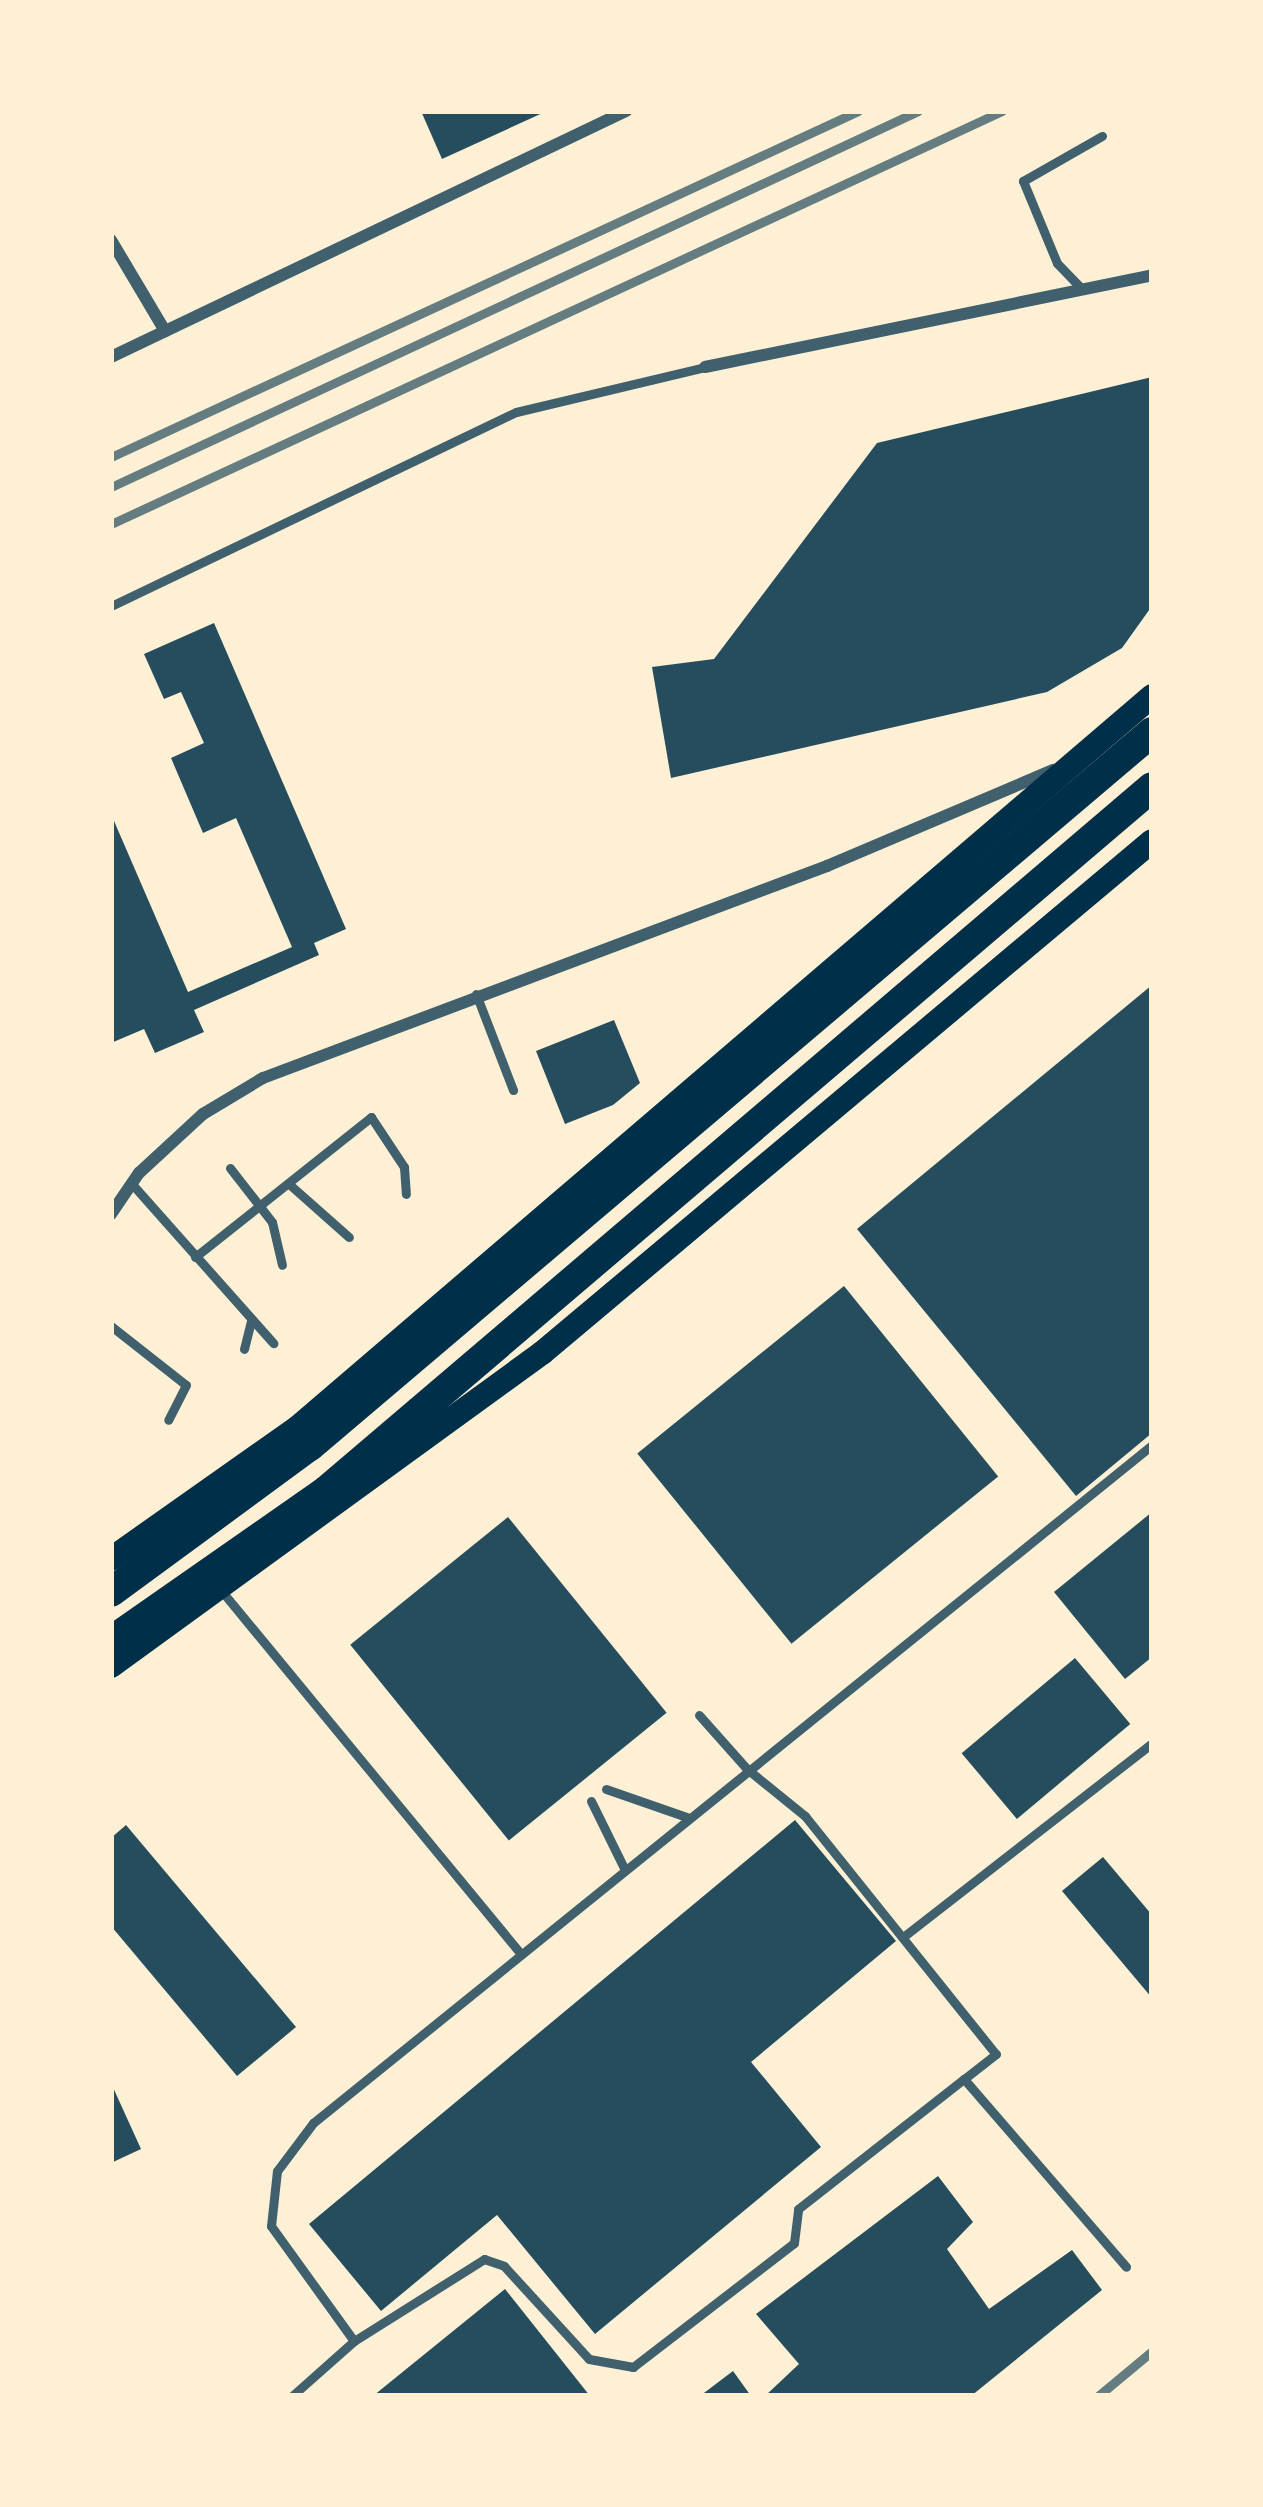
<!DOCTYPE html>
<html>
<head>
<meta charset="utf-8">
<style>
  body { margin:0 }
  #map { position:relative; width:1263px; height:2507px; overflow:hidden; background:#fdf0d5; font-family:Signika,sans-serif }
  div>[style] { position:absolute }
  [style*='--x'] { left:calc(var(--x)*1px); top:calc(var(--y)*1px); width:calc(var(--w)*1px); rotate:calc(var(--a)*1deg) }
  .building>* { inset:0; background:#264d5e; transform-origin:0 0 }
  .service>* { height:9px; margin:-4.5px; padding:0 4.5px; transform-origin:4.5px; border-radius:4.5px; background:#3f606c }
  .minor>* { height:12px; margin:-6px; padding:0 6px; transform-origin:6px; border-radius:6px; background:#3f606c }
  .secondary>* { height:24px; margin:-12px; padding:0 12px; transform-origin:12px; border-radius:12px; background:#003049 }
  .trunk>* { height:30px; margin:-15px; padding:0 15px; transform-origin:15px; border-radius:15px; background:#003049 }
  .rail>* { height:9px; margin:-4.5px; padding:0 4.5px; transform-origin:4.5px; border-radius:4.5px; background:#657d81 }
  span { translate:-50% -50%; white-space:nowrap; text-align:center; line-height:1.15; -webkit-text-stroke:10px #fdf0d5; paint-order:stroke }
  .frame { position:absolute; inset:0; border:114px solid #fdf0d5; pointer-events:none }
</style>
</head>
<body>
<div id="map">
  <div class="building">
    <div style="clip-path:polygon(421px 111px,547px 111px,442px 159px)"></div>
    <div style="clip-path:polygon(1152px 377px,1152px 606px,1122px 648px,1047px 692px,671px 778px,652px 667px,714px 659px,877px 443px)"></div>
    <div style="clip-path:polygon(214px 623px,346px 929px,314px 943px,319px 955px,194px 1010px,204px 1032px,155px 1053px,144px 1029px,111px 1043px,111px 814px,188px 992px,292px 947px,236px 818px,203px 833px,171px 758px,204px 743px,181px 692px,164px 699px,144px 654px)"></div>
    <div style="clip-path:polygon(1152px 985px,1152px 1433px,1076px 1496px,857px 1229px)"></div>
    <div style="clip-path:polygon(614px 1020px,640px 1083px,613px 1105px,565px 1124px,536px 1051px)"></div>
    <div style="left:844px;top:1286px;width:245px;height:266px;rotate:51deg"></div>
    <div style="clip-path:polygon(1152px 1512px,1152px 1657px,1125px 1679px,1054px 1592px)"></div>
    <div style="left:508px;top:1517px;width:252px;height:203px;rotate:51deg"></div>
    <div style="left:1075px;top:1658px;width:86px;height:148px;rotate:50deg"></div>
    <div style="clip-path:polygon(795px 1820px,896px 1941px,751px 2062px,821px 2147px,595px 2334px,497px 2215px,381px 2311px,309px 2224px)"></div>
    <div style="clip-path:polygon(126px 1825px,296px 2027px,237px 2076px,111px 1926px,111px 1838px)"></div>
    <div style="clip-path:polygon(1103px 1857px,1152px 1915px,1152px 1998px,1062px 1891px)"></div>
    <div style="clip-path:polygon(111px 2083px,141px 2149px,111px 2163px)"></div>
    <div style="clip-path:polygon(938px 2176px,973px 2222px,947px 2249px,989px 2309px,1072px 2250px,1102px 2290px,971px 2396px,765px 2396px,799px 2364px,756px 2314px)"></div>
    <div style="clip-path:polygon(505px 2289px,590px 2396px,373px 2396px)"></div>
    <div style="clip-path:polygon(733px 2371px,751px 2396px,700px 2396px)"></div>
  </div>
  <div class="service">
    <div style="--x:1082;--y:289;--w:36;--a:-134"></div>
    <div style="--x:1057;--y:263;--w:89;--a:-112.5"></div>
    <div style="--x:1023;--y:181;--w:91;--a:-29.7"></div>
    <div style="--x:111;--y:606;--w:449;--a:-25.6"></div>
    <div style="--x:516;--y:412;--w:194;--a:-13.4"></div>
    <div style="--x:476;--y:994;--w:103;--a:68.9"></div>
    <div style="--x:230;--y:1168;--w:68;--a:52.1"></div>
    <div style="--x:272;--y:1222;--w:44;--a:76.9"></div>
    <div style="--x:132;--y:1184;--w:213;--a:48.4"></div>
    <div style="--x:289;--y:1184;--w:80;--a:41.5"></div>
    <div style="--x:195;--y:1257;--w:225;--a:-38.5"></div>
    <div style="--x:371;--y:1117;--w:60;--a:56.6"></div>
    <div style="--x:404;--y:1167;--w:27;--a:86"></div>
    <div style="--x:111;--y:1326;--w:95;--a:38.2"></div>
    <div style="--x:186;--y:1385;--w:39;--a:117"></div>
    <div style="--x:244;--y:1349;--w:30;--a:-76"></div>
    <div style="--x:220;--y:1589;--w:470;--a:50.5"></div>
    <div style="--x:699;--y:1715;--w:72;--a:48.4"></div>
    <div style="--x:747;--y:1769;--w:75;--a:39"></div>
    <div style="--x:805;--y:1816;--w:305;--a:51.3"></div>
    <div style="--x:996;--y:2054;--w:41;--a:142"></div>
    <div style="--x:606;--y:1789;--w:86;--a:19.1"></div>
    <div style="--x:591;--y:1801;--w:75;--a:63.8"></div>
    <div style="--x:903;--y:1937;--w:316;--a:-37.9"></div>
    <div style="--x:354;--y:2341;--w:142;--a:-125.8"></div>
    <div style="--x:271;--y:2226;--w:55;--a:-83.8"></div>
    <div style="--x:277;--y:2171;--w:60;--a:-53.1"></div>
    <div style="--x:313;--y:2123;--w:1079;--a:-38.94"></div>
    <div style="--x:292;--y:2396;--w:83;--a:-41.6"></div>
    <div style="--x:354;--y:2341;--w:154;--a:-32.2"></div>
    <div style="--x:484;--y:2259;--w:21;--a:19"></div>
    <div style="--x:504;--y:2266;--w:126;--a:47.6"></div>
    <div style="--x:589;--y:2359;--w:45;--a:10.3"></div>
    <div style="--x:633;--y:2367;--w:203;--a:-37.6"></div>
    <div style="--x:794;--y:2243;--w:34;--a:-83"></div>
    <div style="--x:798;--y:2209;--w:211;--a:-38.1"></div>
    <div style="--x:964;--y:2079;--w:248;--a:49.2"></div>
  </div>
  <div class="minor">
    <div style="--x:111;--y:240;--w:106;--a:59.3"></div>
    <div style="--x:111;--y:357;--w:571;--a:-25.53"></div>
    <div style="--x:705;--y:367;--w:456;--a:-11.6"></div>
    <div style="--x:111;--y:1214;--w:50;--a:-55.7"></div>
    <div style="--x:139;--y:1173;--w:87;--a:-42.7"></div>
    <div style="--x:203;--y:1114;--w:70;--a:-31"></div>
    <div style="--x:263;--y:1078;--w:603;--a:-20.6"></div>
    <div style="--x:827;--y:866;--w:246;--a:-23"></div>
  </div>
  <div class="secondary">
    <div style="--x:111;--y:1559;--w:229;--a:-35.2"></div>
    <div style="--x:298;--y:1427;--w:1124;--a:-40.56"></div>
    <div style="--x:111;--y:1666;--w:533;--a:-35.99"></div>
    <div style="--x:542;--y:1353;--w:796;--a:-40.01"></div>
  </div>
  <div class="trunk">
    <div style="--x:111;--y:1592;--w:247;--a:-36.3"></div>
    <div style="--x:310;--y:1446;--w:1104;--a:-40.3"></div>
    <div style="--x:111;--y:1641;--w:262;--a:-34.9"></div>
    <div style="--x:326;--y:1491;--w:1085;--a:-40.44"></div>
  </div>
  <div class="rail">
    <div style="--x:111;--y:457;--w:823;--a:-24.85"></div>
    <div style="--x:111;--y:487;--w:890;--a:-24.98"></div>
    <div style="--x:111;--y:524;--w:982;--a:-24.87"></div>
    <div style="--x:1098;--y:2396;--w:70;--a:-39.8"></div>
  </div>
  <div class="frame"></div>
</div>
</body>
</html>
